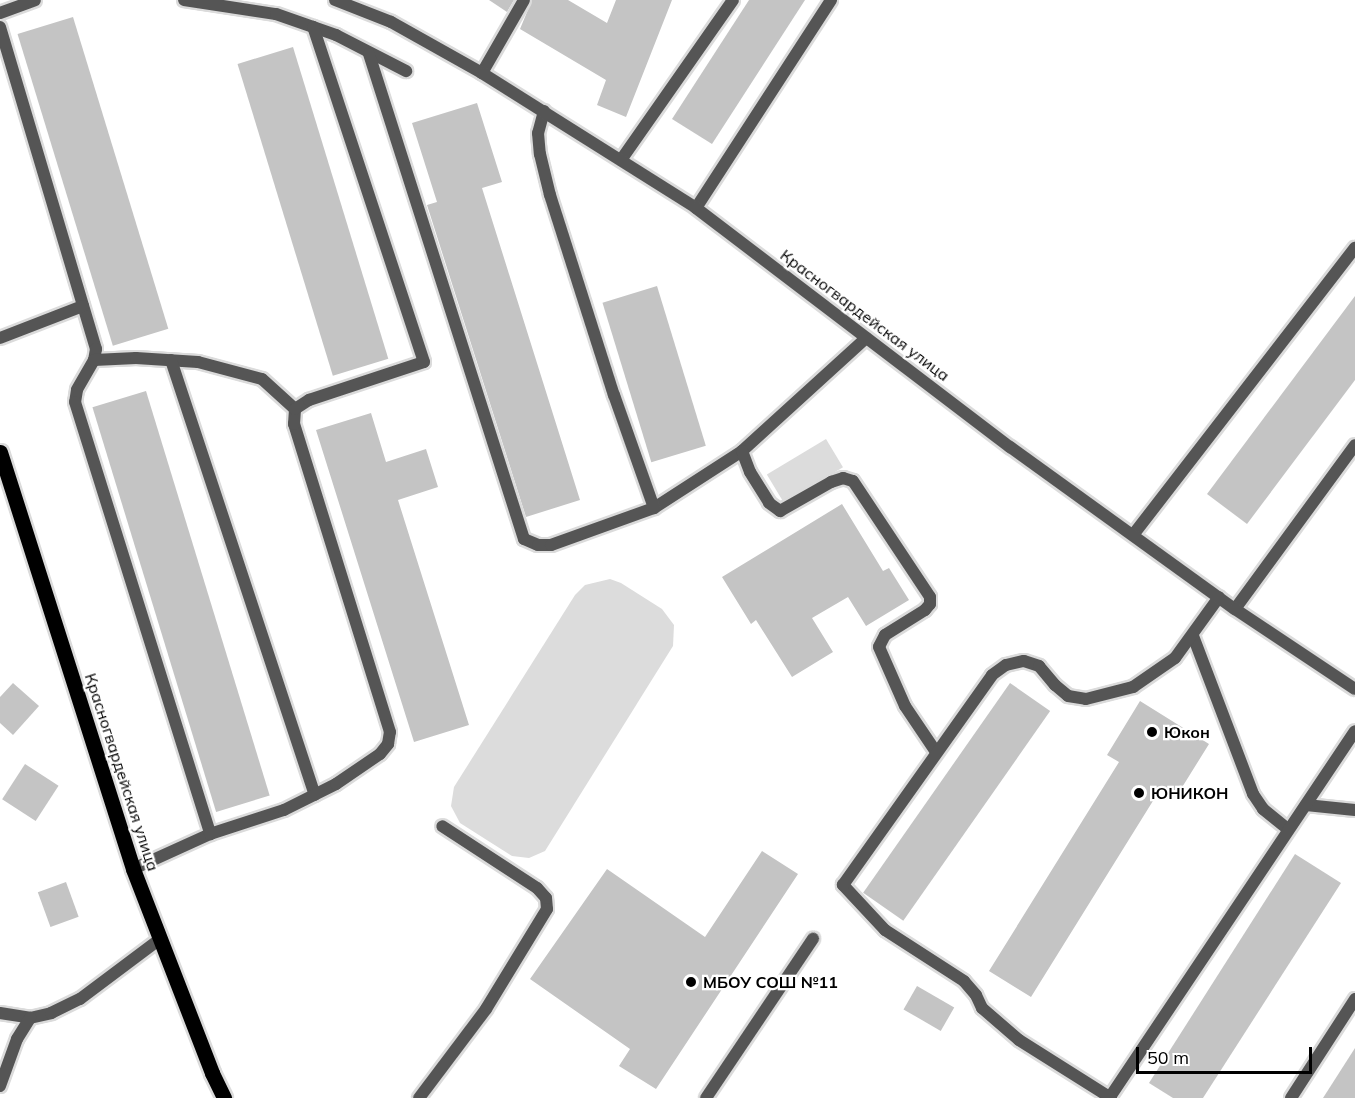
<!DOCTYPE html>
<html>
<head>
<meta charset="utf-8">
<style>
  body { margin:0 }
  #map { position:relative; width:1355px; height:1098px; overflow:hidden; background:#fff; font-family:Mulish,sans-serif }
  div>[style] { position:absolute }
  [style*='--x'] { left:calc(var(--x)*1px); top:calc(var(--y)*1px); width:calc(var(--w)*1px); rotate:calc(var(--a)*1deg) }
  .green>* { inset:0; background:#dcdcdc; transform-origin:0 0 }
  .building>* { inset:0; background:#c4c4c4; transform-origin:0 0 }
  .roads { filter:drop-shadow(2px 0 #dbdbdb) drop-shadow(-2px 0 #dbdbdb) drop-shadow(0 2px #dbdbdb) drop-shadow(0 -2px #dbdbdb) }
  .lane>* { height:12px; margin:-6px; padding:0 6px; transform-origin:6px; border-radius:6px; background:#555 }
  .street>* { height:12px; margin:-6px; padding:0 6px; transform-origin:6px; border-radius:6px; background:#555 }
  .primary>* { height:15px; margin:-7.5px; padding:0 7.5px; transform-origin:7.5px; border-radius:7.5px; background:#000 }
  .dots>* { width:16px; height:16px; translate:-50% -50%; box-sizing:border-box; border:3px solid #fff; border-radius:50% }
  span { translate:-50% -50%; white-space:nowrap; text-align:center; line-height:1.15; -webkit-text-stroke:4.5px #fff; paint-order:stroke }
  .street-label { font-size:16px; color:#000 }
  .poi-label { font-size:16px; color:#000; font-weight:700 }
  .left { translate:0 -50%; text-align:left }
  .scale { position:absolute; left:1136px; top:1047px; width:176px; height:27px; box-sizing:border-box; border:3px solid #000; border-top:0; padding-left:8px; font-size:18px; line-height:21px; white-space:nowrap; color:#000; -webkit-text-stroke:4px #fff; paint-order:stroke }
</style>
</head>
<body>
<div id="map">
  <div class="green">
    <div style="left:826px;top:439px;width:33px;height:69px;rotate:59deg"></div>
    <div style="clip-path:polygon(610px 579px,621px 583px,662px 609px,674px 625px,673px 646px,545px 851px,529px 858px,512px 856px,460px 823px,451px 806px,454px 787px,575px 595px,585px 585px)"></div>
  </div>
  <div class="building">
    <div style="clip-path:polygon(489px 0,514px 0,507px 12px)"></div>
    <div style="clip-path:polygon(532px 0,568px 0,607px 23px,616px 0,672px 0,626px 117px,597px 105px,606px 80px,520px 29px)"></div>
    <div style="clip-path:polygon(749px 0,805px 0,712px 144px,672px 119px)"></div>
    <div style="left:73px;top:17px;width:326px;height:58px;rotate:73deg"></div>
    <div style="left:293px;top:47px;width:326px;height:58px;rotate:73deg"></div>
    <div style="clip-path:polygon(477px 103px,502px 182px,482px 188px,580px 500px,526px 517px,427px 205px,437px 202px,412px 123px)"></div>
    <div style="left:657px;top:286px;width:167px;height:57px;rotate:73deg"></div>
    <div style="clip-path:polygon(1355px 296px,1355px 380px,1247px 524px,1207px 494px)"></div>
    <div style="left:146px;top:391px;width:423px;height:56px;rotate:73deg"></div>
    <div style="clip-path:polygon(371px 413px,386px 462px,426px 449px,438px 487px,398px 500px,469px 725px,414px 742px,316px 430px)"></div>
    <div style="clip-path:polygon(842px 504px,883px 571px,889px 568px,909px 600px,866px 626px,848px 597px,812px 618px,833px 652px,792px 677px,756px 620px,751px 624px,722px 577px)"></div>
    <div style="clip-path:polygon(13px 683px,39px 706px,13px 735px,0 723px,0 697px)"></div>
    <div style="left:1010px;top:683px;width:49px;height:256px;rotate:35deg"></div>
    <div style="clip-path:polygon(1140px 701px,1209px 744px,1176px 797px,1161px 788px,1031px 997px,989px 971px,1119px 762px,1107px 755px)"></div>
    <div style="left:25px;top:764px;width:40px;height:42px;rotate:33deg"></div>
    <div style="clip-path:polygon(762px 851px,798px 874px,656px 1089px,619px 1066px,630px 1049px,530px 979px,607px 869px,705px 937px)"></div>
    <div style="clip-path:polygon(1295px 854px,1341px 883px,1203px 1098px,1173px 1098px,1149px 1083px)"></div>
    <div style="left:66px;top:882px;width:37px;height:30px;rotate:70deg"></div>
    <div style="left:917px;top:986px;width:43px;height:27px;rotate:30deg"></div>
    <div style="clip-path:polygon(1355px 1048px,1355px 1098px,1323px 1098px)"></div>
  </div>
  <div class="roads">
    <div class="lane">
      <div style="--x:184;--y:0;--w:93;--a:8.7"></div>
      <div style="--x:276;--y:14;--w:64;--a:19.3"></div>
      <div style="--x:336;--y:35;--w:79;--a:27.2"></div>
      <div style="--x:0;--y:13;--w:37;--a:-20"></div>
      <div style="--x:0;--y:27;--w:336;--a:73.4"></div>
      <div style="--x:96;--y:349;--w:11;--a:100"></div>
      <div style="--x:94;--y:360;--w:34;--a:120"></div>
      <div style="--x:77;--y:390;--w:12;--a:99"></div>
      <div style="--x:75;--y:402;--w:453;--a:72.6"></div>
      <div style="--x:369;--y:54;--w:509;--a:72.28"></div>
      <div style="--x:524;--y:539;--w:15;--a:23"></div>
      <div style="--x:538;--y:545;--w:13;--a:0"></div>
      <div style="--x:551;--y:545;--w:109;--a:-19.8"></div>
      <div style="--x:654;--y:508;--w:105;--a:-32.9"></div>
      <div style="--x:742;--y:451;--w:168;--a:-42.3"></div>
      <div style="--x:482;--y:73;--w:84;--a:-60.1"></div>
      <div style="--x:544;--y:111;--w:23;--a:105"></div>
      <div style="--x:538;--y:133;--w:21;--a:85"></div>
      <div style="--x:540;--y:154;--w:42;--a:76.3"></div>
      <div style="--x:550;--y:195;--w:210;--a:72.3"></div>
      <div style="--x:614;--y:395;--w:120;--a:70.5"></div>
      <div style="--x:621;--y:160;--w:195;--a:-55"></div>
      <div style="--x:696;--y:208;--w:248;--a:-57"></div>
      <div style="--x:0;--y:338;--w:89;--a:-21.1"></div>
      <div style="--x:94;--y:360;--w:42;--a:-2.7"></div>
      <div style="--x:136;--y:358;--w:62;--a:3.7"></div>
      <div style="--x:198;--y:362;--w:66;--a:14.9"></div>
      <div style="--x:262;--y:379;--w:45;--a:42.3"></div>
      <div style="--x:171;--y:360;--w:458;--a:71.7"></div>
      <div style="--x:742;--y:451;--w:22;--a:69"></div>
      <div style="--x:750;--y:472;--w:36;--a:58"></div>
      <div style="--x:769;--y:503;--w:14;--a:36"></div>
      <div style="--x:780;--y:511;--w:59;--a:-29.6"></div>
      <div style="--x:831;--y:482;--w:13;--a:-18"></div>
      <div style="--x:843;--y:478;--w:10;--a:17"></div>
      <div style="--x:853;--y:481;--w:139;--a:56.4"></div>
      <div style="--x:930;--y:597;--w:7;--a:90"></div>
      <div style="--x:930;--y:604;--w:8;--a:130"></div>
      <div style="--x:925;--y:610;--w:47;--a:148"></div>
      <div style="--x:885;--y:635;--w:13;--a:117"></div>
      <div style="--x:879;--y:647;--w:64;--a:66.2"></div>
      <div style="--x:905;--y:706;--w:55;--a:56"></div>
      <div style="--x:1133;--y:535;--w:363;--a:-52.3"></div>
      <div style="--x:1235;--y:609;--w:203;--a:-53.8"></div>
      <div style="--x:1193;--y:636;--w:169;--a:69.2"></div>
      <div style="--x:1253;--y:794;--w:18;--a:56"></div>
      <div style="--x:1263;--y:809;--w:32;--a:39"></div>
      <div style="--x:1306;--y:805;--w:49;--a:5.8"></div>
      <div style="--x:133;--y:869;--w:85;--a:-24.4"></div>
      <div style="--x:210;--y:834;--w:78;--a:-18"></div>
      <div style="--x:284;--y:810;--w:58;--a:-26.6"></div>
      <div style="--x:336;--y:784;--w:53;--a:-34.3"></div>
      <div style="--x:380;--y:754;--w:13;--a:-51"></div>
      <div style="--x:388;--y:744;--w:12;--a:-81"></div>
      <div style="--x:390;--y:732;--w:323;--a:-107.3"></div>
      <div style="--x:294;--y:424;--w:15;--a:-86"></div>
      <div style="--x:295;--y:409;--w:17;--a:-33"></div>
      <div style="--x:309;--y:400;--w:121;--a:-18.3"></div>
      <div style="--x:424;--y:362;--w:353;--a:-108.3"></div>
      <div style="--x:0;--y:1013;--w:30;--a:9"></div>
      <div style="--x:30;--y:1018;--w:22;--a:-13"></div>
      <div style="--x:51;--y:1013;--w:32;--a:-26"></div>
      <div style="--x:80;--y:999;--w:100;--a:-36.9"></div>
      <div style="--x:0;--y:1086;--w:50;--a:-70.1"></div>
      <div style="--x:17;--y:1039;--w:25;--a:-58"></div>
      <div style="--x:1110;--y:1097;--w:440;--a:-56.2"></div>
      <div style="--x:419;--y:1098;--w:111;--a:-53"></div>
      <div style="--x:486;--y:1009;--w:117;--a:-58.6"></div>
      <div style="--x:547;--y:909;--w:11;--a:-95"></div>
      <div style="--x:546;--y:898;--w:13;--a:-132"></div>
      <div style="--x:537;--y:888;--w:113;--a:-146.9"></div>
      <div style="--x:706;--y:1098;--w:192;--a:-56.1"></div>
      <div style="--x:1111;--y:1098;--w:109;--a:-147.8"></div>
      <div style="--x:1019;--y:1040;--w:49;--a:-139.1"></div>
      <div style="--x:982;--y:1008;--w:14;--a:-115"></div>
      <div style="--x:976;--y:995;--w:18;--a:-131"></div>
      <div style="--x:964;--y:981;--w:94;--a:-147.2"></div>
      <div style="--x:885;--y:930;--w:62;--a:-133"></div>
      <div style="--x:843;--y:885;--w:257;--a:-54.6"></div>
      <div style="--x:992;--y:675;--w:17;--a:-36"></div>
      <div style="--x:1006;--y:665;--w:18;--a:-13"></div>
      <div style="--x:1024;--y:661;--w:16;--a:18"></div>
      <div style="--x:1039;--y:666;--w:25;--a:50"></div>
      <div style="--x:1055;--y:685;--w:17;--a:40"></div>
      <div style="--x:1068;--y:696;--w:18;--a:9"></div>
      <div style="--x:1086;--y:699;--w:49;--a:-14.3"></div>
      <div style="--x:1133;--y:687;--w:51;--a:-34.6"></div>
      <div style="--x:1175;--y:658;--w:75;--a:-54.2"></div>
      <div style="--x:1291;--y:1098;--w:118;--a:-57.1"></div>
    </div>
    <div class="street">
      <div style="--x:335;--y:0;--w:60;--a:21.4"></div>
      <div style="--x:391;--y:22;--w:104;--a:29.3"></div>
      <div style="--x:482;--y:73;--w:253;--a:32.2"></div>
      <div style="--x:696;--y:208;--w:395;--a:37.3"></div>
      <div style="--x:1010;--y:447;--w:277;--a:35.8"></div>
      <div style="--x:1235;--y:609;--w:144;--a:33.7"></div>
    </div>
    <div class="primary">
      <div style="--x:0;--y:452;--w:438;--a:72.3"></div>
      <div style="--x:133;--y:869;--w:219;--a:68.8"></div>
      <div style="--x:212;--y:1073;--w:28;--a:64"></div>
    </div>
  </div>
  <div class="dots">
    <div style="left:1152px;top:732px;background:#000"></div>
    <div style="left:1139px;top:793px;background:#000"></div>
    <div style="left:691px;top:982px;background:#000"></div>
  </div>
  <div class="street-label">
    <span style="left:865px;top:315px;rotate:37deg">Красногвардейская улица</span>
    <span style="left:122px;top:772px;rotate:72deg">Красногвардейская улица</span>
  </div>
  <div class="poi-label">
    <span class="left" style="left:1164px;top:732px">Юкон</span>
    <span class="left" style="left:1151px;top:793px">ЮНИКОН</span>
    <span class="left" style="left:703px;top:982px">МБОУ СОШ №11</span>
  </div>
  <div class="scale">50 m</div>
</div>
</body>
</html>
